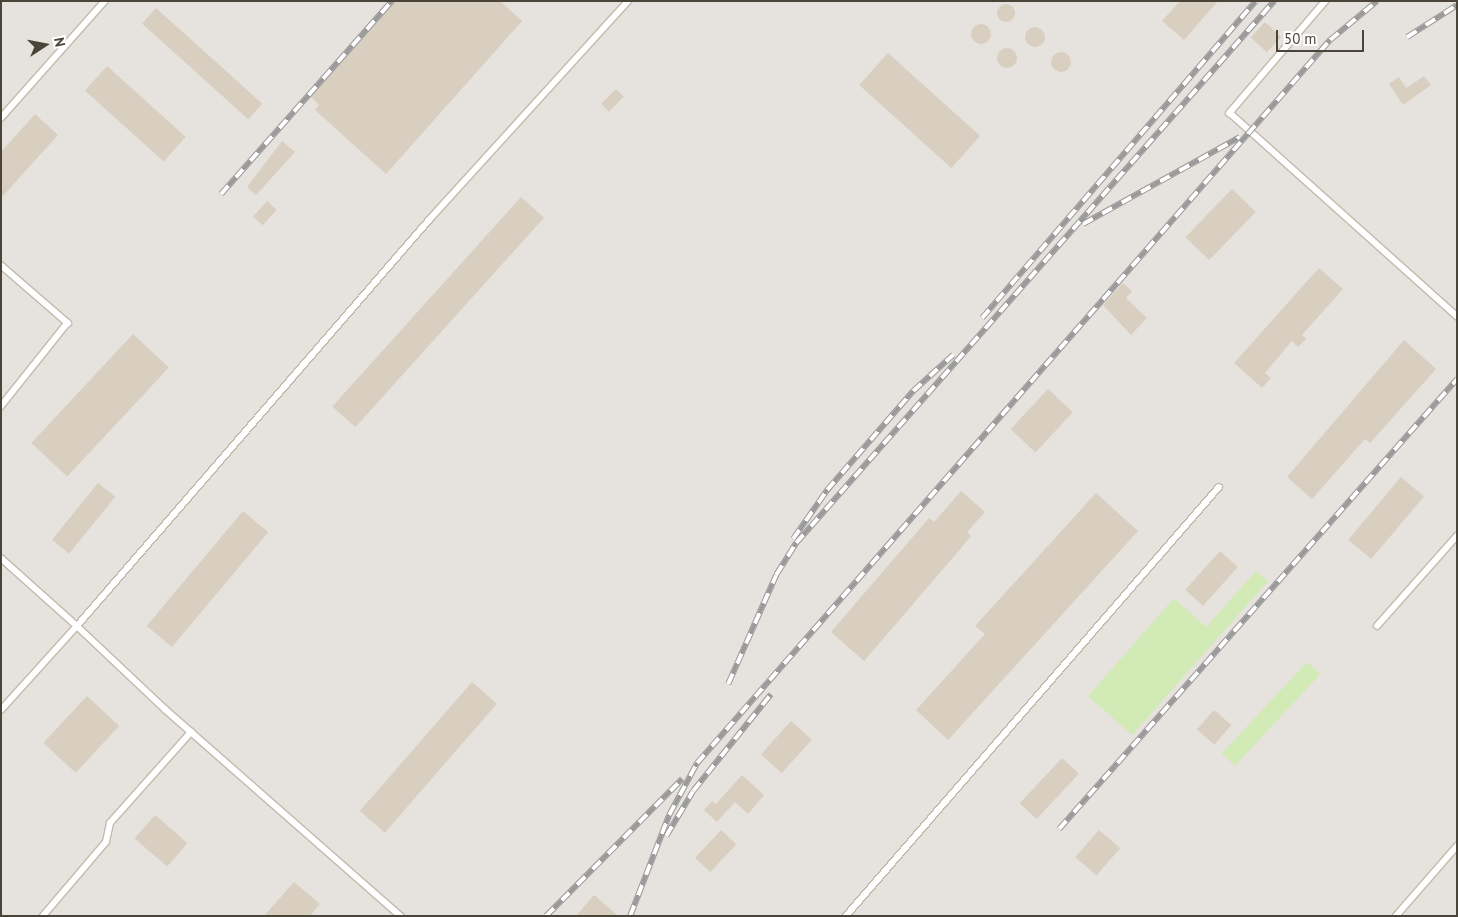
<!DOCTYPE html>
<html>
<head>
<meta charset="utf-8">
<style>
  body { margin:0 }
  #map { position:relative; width:1458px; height:917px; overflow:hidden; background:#f6f3ec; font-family:"PT Sans",sans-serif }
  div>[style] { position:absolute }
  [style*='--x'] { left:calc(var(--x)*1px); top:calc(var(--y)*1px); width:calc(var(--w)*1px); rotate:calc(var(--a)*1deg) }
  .industrial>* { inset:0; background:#e6e2dd; transform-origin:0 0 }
  .green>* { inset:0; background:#d2eab5; transform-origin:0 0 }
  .building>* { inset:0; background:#d8cfc1; transform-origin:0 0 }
  .round { border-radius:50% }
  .roads { filter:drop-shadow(1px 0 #c2bbae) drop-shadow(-1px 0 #c2bbae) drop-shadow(0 1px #c2bbae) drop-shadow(0 -1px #c2bbae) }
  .lane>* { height:5.5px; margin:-2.75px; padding:0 2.75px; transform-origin:2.75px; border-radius:2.75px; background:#fff }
  .rail>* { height:5.5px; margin-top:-2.75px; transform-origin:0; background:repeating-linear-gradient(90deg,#fff 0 11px,#9a9a9a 0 22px); box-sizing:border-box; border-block:1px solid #9a9a9a }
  span { translate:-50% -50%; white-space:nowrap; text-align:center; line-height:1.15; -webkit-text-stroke:4px #fff; paint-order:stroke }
  .frame { position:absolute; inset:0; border:2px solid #4b4439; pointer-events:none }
  .north { position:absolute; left:20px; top:20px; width:50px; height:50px; -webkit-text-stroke:4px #fff; paint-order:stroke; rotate:79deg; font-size:14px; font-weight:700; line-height:20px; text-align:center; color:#4b4439 }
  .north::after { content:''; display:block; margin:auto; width:18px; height:22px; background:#4b4439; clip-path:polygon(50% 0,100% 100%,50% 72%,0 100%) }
  .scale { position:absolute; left:1276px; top:30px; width:88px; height:22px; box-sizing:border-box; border:2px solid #4b4439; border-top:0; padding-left:6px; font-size:15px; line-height:18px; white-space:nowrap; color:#4b4439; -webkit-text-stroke:4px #fff; paint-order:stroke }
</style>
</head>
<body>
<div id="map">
  <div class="industrial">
    <div style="left:1px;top:1px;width:1456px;height:915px"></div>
  </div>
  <div class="green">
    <div style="clip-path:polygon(1256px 571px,1268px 581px,1132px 735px,1088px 696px,1174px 598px,1206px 627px)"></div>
    <div style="left:1307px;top:662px;width:18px;height:125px;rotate:43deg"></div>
  </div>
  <div class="building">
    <div style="clip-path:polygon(395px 1px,500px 1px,522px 21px,386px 174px,315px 110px,319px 105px,310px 96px)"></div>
    <div style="clip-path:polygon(1180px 1px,1218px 1px,1184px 40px,1162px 21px)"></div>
    <div class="round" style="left:997px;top:4px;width:18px;height:18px"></div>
    <div style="left:156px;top:8px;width:143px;height:21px;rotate:42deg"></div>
    <div style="left:1265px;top:22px;width:22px;height:21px;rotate:43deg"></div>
    <div class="round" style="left:971px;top:24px;width:20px;height:20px"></div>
    <div class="round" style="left:1025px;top:27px;width:20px;height:20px"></div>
    <div class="round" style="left:997px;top:48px;width:20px;height:20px"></div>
    <div class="round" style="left:1051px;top:52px;width:20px;height:20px"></div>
    <div style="left:888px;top:53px;width:124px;height:43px;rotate:42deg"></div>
    <div style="left:107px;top:66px;width:106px;height:33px;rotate:42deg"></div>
    <div style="clip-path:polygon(1424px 76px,1431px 85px,1403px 105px,1389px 84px,1399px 77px,1406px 88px)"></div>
    <div style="left:616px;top:89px;width:11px;height:21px;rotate:45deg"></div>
    <div style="clip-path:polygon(35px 114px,58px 135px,1px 198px,1px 152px)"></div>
    <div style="clip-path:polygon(282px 141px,295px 152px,256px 195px,247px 187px)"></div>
    <div style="left:1232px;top:189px;width:33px;height:67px;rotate:44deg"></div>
    <div style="left:521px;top:197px;width:31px;height:282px;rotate:42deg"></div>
    <div style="left:267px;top:201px;width:13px;height:21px;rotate:42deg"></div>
    <div style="clip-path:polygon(1319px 268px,1343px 289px,1302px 335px,1306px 339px,1298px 347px,1292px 341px,1265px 373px,1271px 378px,1262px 388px,1234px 363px)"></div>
    <div style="clip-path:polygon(1123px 283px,1132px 291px,1126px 298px,1147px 318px,1131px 335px,1103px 305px)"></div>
    <div style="left:133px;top:334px;width:49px;height:149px;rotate:43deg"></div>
    <div style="clip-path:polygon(1404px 340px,1436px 369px,1370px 443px,1365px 439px,1312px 499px,1287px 477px)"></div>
    <div style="left:1048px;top:389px;width:34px;height:55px;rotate:43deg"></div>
    <div style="left:1401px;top:477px;width:30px;height:82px;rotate:40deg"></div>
    <div style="left:98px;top:483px;width:22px;height:73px;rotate:39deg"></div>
    <div style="clip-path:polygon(961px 491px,985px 512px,967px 532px,971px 536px,962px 547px,864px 661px,831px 632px,929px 518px,934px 522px)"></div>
    <div style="clip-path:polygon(1096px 493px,1138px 531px,948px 740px,916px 710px,985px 634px,975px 626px)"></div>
    <div style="left:243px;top:511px;width:33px;height:150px;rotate:40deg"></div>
    <div style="left:1220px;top:551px;width:24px;height:52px;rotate:42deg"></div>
    <div style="left:472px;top:682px;width:33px;height:171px;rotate:41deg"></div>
    <div style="left:87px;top:696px;width:44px;height:64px;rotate:43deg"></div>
    <div style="left:1214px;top:710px;width:23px;height:26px;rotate:41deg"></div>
    <div style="left:791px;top:721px;width:28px;height:45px;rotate:42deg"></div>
    <div style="left:1062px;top:758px;width:23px;height:62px;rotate:43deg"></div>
    <div style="clip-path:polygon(742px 775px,764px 795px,748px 814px,735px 802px,717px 822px,704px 810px,712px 801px,716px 804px)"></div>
    <div style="left:155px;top:815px;width:43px;height:31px;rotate:41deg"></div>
    <div style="left:721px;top:830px;width:21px;height:38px;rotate:43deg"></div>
    <div style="left:1099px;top:830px;width:28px;height:36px;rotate:41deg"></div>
    <div style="clip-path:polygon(294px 882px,320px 904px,310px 916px,264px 916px)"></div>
    <div style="clip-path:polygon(594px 895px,618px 916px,576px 916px)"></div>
  </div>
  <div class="roads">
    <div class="lane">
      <div style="--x:1326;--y:1;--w:148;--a:130.6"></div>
      <div style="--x:1230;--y:113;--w:305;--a:41.8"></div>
      <div style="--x:1;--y:118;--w:157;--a:-48.4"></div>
      <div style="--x:1;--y:265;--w:89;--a:40.9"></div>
      <div style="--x:68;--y:323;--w:107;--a:128.6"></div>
      <div style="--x:1;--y:558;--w:102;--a:41.8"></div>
      <div style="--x:77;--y:626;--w:537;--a:-49.07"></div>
      <div style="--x:429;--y:220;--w:296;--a:-47.7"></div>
      <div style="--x:1377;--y:626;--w:120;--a:-48.4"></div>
      <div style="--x:1;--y:710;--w:113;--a:-47.9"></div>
      <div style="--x:77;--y:626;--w:121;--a:43.3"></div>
      <div style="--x:165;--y:709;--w:314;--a:41.3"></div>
      <div style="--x:43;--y:916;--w:97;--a:-49.6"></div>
      <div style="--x:106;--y:842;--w:19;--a:-78"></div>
      <div style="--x:110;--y:823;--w:122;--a:-48.3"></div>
      <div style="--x:846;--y:916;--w:568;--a:-48.99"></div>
      <div style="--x:1396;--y:916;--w:93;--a:-48.9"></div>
    </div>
  </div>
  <div class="rail">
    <div style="--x:1407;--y:37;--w:59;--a:-32.6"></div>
    <div style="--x:221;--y:194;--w:258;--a:-48.5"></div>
    <div style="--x:1083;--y:224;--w:179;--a:-29"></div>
    <div style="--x:982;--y:318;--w:419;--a:-49.2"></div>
    <div style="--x:793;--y:539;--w:60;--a:-55.2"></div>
    <div style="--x:827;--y:490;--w:131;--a:-49"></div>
    <div style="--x:913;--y:391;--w:54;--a:-42"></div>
    <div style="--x:728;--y:684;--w:119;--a:-66.2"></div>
    <div style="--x:776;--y:575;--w:38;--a:-58"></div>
    <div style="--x:796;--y:543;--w:723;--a:-48.59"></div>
    <div style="--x:1059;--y:829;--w:601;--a:-48.51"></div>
    <div style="--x:666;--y:836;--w:52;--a:-59"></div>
    <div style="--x:693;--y:791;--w:124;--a:-51.2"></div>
    <div style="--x:546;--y:916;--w:193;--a:-45.2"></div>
    <div style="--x:630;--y:916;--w:108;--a:-68.9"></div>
    <div style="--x:669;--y:815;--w:59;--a:-61.7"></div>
    <div style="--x:697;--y:763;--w:961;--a:-48.8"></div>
    <div style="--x:1330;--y:40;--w:61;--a:-39.7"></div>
  </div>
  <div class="frame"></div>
  <div class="north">N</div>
  <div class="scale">50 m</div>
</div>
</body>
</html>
